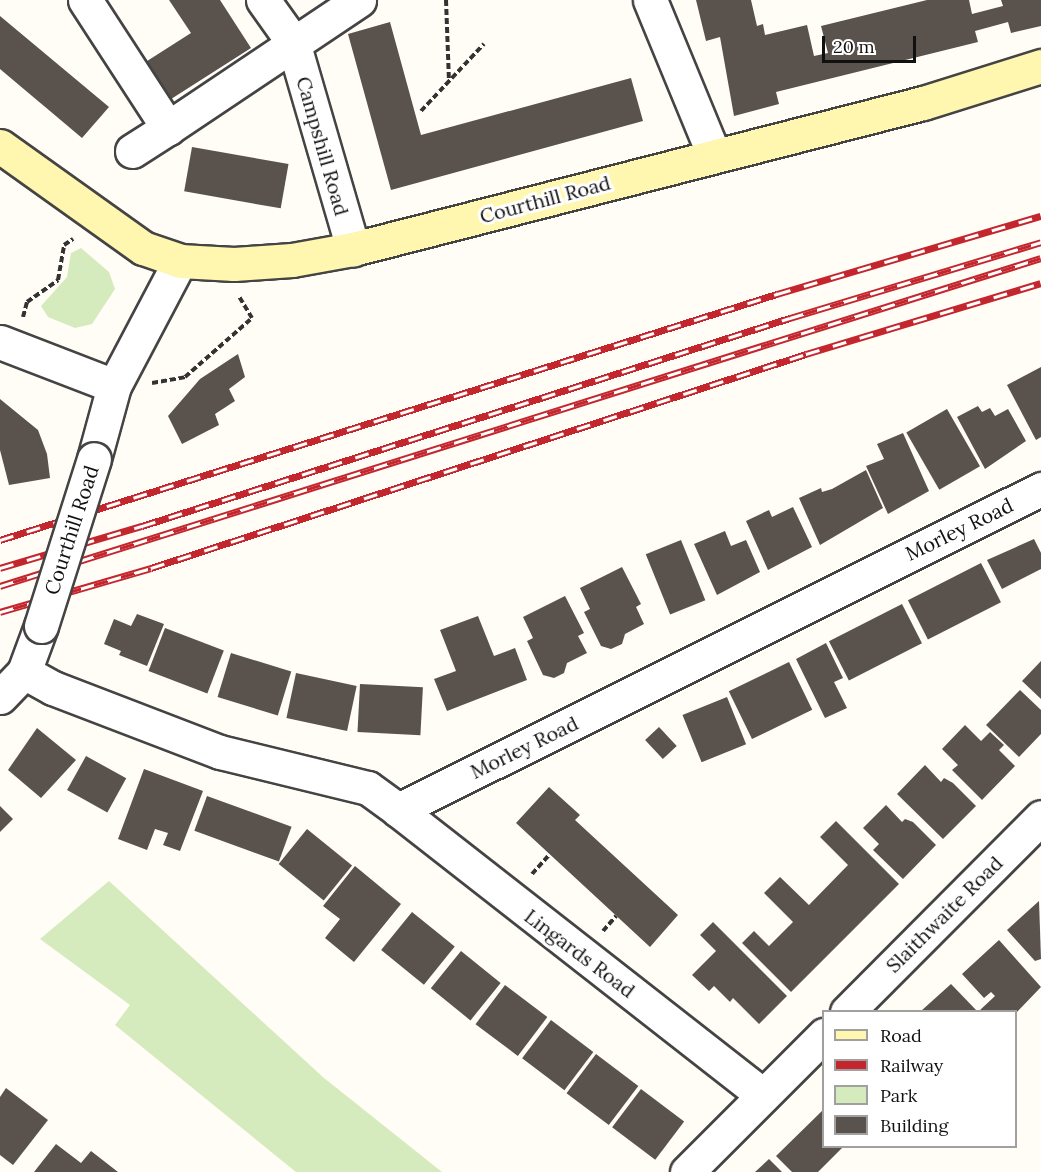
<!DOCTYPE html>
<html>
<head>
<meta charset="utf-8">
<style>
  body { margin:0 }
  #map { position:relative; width:1041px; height:1172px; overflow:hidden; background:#fffdf5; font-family:Lora,serif }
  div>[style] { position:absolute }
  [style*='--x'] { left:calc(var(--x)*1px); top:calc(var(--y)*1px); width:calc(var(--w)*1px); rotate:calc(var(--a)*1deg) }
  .green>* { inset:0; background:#d5ebbd }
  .building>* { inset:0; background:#5a524d; transform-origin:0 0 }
  .path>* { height:4px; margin-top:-2px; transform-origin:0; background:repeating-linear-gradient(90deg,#333 0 6px,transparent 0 9px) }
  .roads { filter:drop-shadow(2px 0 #444) drop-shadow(-2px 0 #444) drop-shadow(0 2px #444) drop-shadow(0 -2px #444) }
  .street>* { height:33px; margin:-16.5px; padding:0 16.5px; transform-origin:16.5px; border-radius:16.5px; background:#fff }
  .secondary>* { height:33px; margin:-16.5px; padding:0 16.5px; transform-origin:16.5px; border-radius:16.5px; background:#fff6b0 }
  .rail>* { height:7px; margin-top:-3.5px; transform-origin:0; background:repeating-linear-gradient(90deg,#fff 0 14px,#c4262e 0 28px); box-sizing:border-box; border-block:2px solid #c4262e }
  .bridges { filter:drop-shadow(2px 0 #444) drop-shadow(-2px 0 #444) drop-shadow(0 2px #444) drop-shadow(0 -2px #444) }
  .street-bridge>* { height:33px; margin:-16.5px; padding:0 16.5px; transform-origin:16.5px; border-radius:16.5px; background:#fff }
  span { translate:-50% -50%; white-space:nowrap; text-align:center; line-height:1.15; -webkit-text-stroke:6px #fff; paint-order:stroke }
  .street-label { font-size:20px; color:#111 }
  .legend { position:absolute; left:822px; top:1010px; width:195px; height:138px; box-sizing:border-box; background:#fff; border:2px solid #a0a0a0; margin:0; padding:8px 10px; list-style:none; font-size:18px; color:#111 }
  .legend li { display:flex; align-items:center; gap:12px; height:30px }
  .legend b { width:30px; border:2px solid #a0a0a0 }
  .scale { position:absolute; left:822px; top:36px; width:94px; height:27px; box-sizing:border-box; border:3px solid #111; border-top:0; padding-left:8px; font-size:18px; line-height:21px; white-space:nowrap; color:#111; -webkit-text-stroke:4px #fff; paint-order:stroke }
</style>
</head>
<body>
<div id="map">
  <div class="green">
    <div style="clip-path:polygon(81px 248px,109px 272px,115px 289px,92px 324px,75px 328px,48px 317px,41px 306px,67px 277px,71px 253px)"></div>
    <div style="clip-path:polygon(109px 881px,324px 1078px,442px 1172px,296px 1172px,115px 1025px,130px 1005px,40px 939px)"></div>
  </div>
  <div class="building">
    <div style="clip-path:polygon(169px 0,220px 0,251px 48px,168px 101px,144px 63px,191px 33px)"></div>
    <div style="clip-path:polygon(696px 0,751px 0,757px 26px,763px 24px,765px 35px,807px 25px,814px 56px,828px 53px,821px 26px,927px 0,969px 0,972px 14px,1003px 6px,1001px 0,1041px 0,1041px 26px,1011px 33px,1008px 22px,975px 31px,978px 42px,776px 92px,779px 104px,734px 116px,720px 37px,706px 41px)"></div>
    <div style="clip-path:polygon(0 16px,109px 107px,82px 138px,0 69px)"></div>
    <div style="clip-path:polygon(390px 22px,421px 135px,631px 78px,643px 121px,391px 190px,348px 34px)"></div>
    <div style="left:192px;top:147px;width:98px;height:45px;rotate:10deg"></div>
    <div style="clip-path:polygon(238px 354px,245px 377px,229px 389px,235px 401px,215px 414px,219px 425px,182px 444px,168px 416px,200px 379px)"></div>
    <div style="clip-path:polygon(1041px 367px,1041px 437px,1036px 440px,1007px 385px)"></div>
    <div style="clip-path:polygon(0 399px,38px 430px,47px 454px,50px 478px,9px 485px,0 450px)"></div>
    <div style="clip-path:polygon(978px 406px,982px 412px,990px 408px,995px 416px,1008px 409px,1026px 441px,985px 469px,957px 417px)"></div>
    <div style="left:947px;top:409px;width:66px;height:47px;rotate:60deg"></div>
    <div style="clip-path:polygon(903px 433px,929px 491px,888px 514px,866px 466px,884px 459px,877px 444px)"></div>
    <div style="clip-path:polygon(866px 470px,883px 508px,820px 545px,799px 498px,821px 488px,822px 492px,832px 489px)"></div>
    <div style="clip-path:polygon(793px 507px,812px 547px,768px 570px,746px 521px,769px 510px,772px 517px)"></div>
    <div style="clip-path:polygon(725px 531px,731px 546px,746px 540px,760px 572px,717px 595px,694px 544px)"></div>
    <div style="clip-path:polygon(1034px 539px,1041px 553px,1041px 569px,1002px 589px,987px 560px)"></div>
    <div style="left:681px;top:540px;width:65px;height:38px;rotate:68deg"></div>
    <div style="left:981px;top:563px;width:44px;height:82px;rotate:63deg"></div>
    <div style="clip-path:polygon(622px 567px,641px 604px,636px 607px,644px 624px,625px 634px,622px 644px,611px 649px,601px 646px,584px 612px,590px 609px,580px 588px)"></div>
    <div style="clip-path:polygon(565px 596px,584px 633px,578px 636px,587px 653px,567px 663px,564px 673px,554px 678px,543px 675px,527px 641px,533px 638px,523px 617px)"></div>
    <div style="left:902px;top:604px;width:44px;height:82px;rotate:63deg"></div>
    <div style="clip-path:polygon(137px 614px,164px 624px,147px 666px,119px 655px,121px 651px,104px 644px,114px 619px,131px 626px)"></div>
    <div style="clip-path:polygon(478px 616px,494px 656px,515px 648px,527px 680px,447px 711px,434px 679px,456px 671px,440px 630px)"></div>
    <div style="left:165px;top:628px;width:63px;height:46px;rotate:21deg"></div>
    <div style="clip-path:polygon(826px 643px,843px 678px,834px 682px,847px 708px,825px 718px,796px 659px)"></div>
    <div style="left:231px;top:653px;width:63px;height:46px;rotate:17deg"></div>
    <div style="clip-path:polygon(1041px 661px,1041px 699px,1022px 681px)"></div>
    <div style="left:789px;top:662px;width:53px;height:67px;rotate:64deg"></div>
    <div style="left:296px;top:673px;width:62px;height:46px;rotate:12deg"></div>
    <div style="left:360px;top:684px;width:63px;height:48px;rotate:3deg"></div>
    <div style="clip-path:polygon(1020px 690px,1041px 710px,1041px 734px,1019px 757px,986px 725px)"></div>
    <div style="left:727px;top:697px;width:51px;height:48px;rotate:68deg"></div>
    <div style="clip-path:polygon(965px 725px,981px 741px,990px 732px,1004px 745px,999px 750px,1015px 766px,982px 800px,952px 770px,958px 765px,942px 749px)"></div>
    <div style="left:659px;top:727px;width:26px;height:19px;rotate:47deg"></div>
    <div style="clip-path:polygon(37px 728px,76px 760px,41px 798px,8px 770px)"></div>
    <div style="left:86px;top:756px;width:46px;height:39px;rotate:29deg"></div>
    <div style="clip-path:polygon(925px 765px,941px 782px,944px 778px,953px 783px,976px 806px,943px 839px,897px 794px)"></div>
    <div style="clip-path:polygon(144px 769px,203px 791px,180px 851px,163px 845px,168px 833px,155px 829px,147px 850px,118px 839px)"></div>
    <div style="clip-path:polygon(549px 787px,580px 815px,575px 820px,678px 915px,650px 947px,516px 823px)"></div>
    <div style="left:207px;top:796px;width:90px;height:37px;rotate:20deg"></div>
    <div style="clip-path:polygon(886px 805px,902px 822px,905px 819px,913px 822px,936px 845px,903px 879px,873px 850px,879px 844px,863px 828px)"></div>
    <div style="clip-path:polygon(0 806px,13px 819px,0 832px)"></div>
    <div style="clip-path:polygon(836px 821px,899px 884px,791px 992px,742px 943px,754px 931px,769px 946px,793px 922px,764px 893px,780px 877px,809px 905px,848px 865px,820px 837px)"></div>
    <div style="left:307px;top:829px;width:58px;height:45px;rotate:39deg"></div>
    <div style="clip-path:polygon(355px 866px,401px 904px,354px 962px,325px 938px,340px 919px,323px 906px)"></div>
    <div style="clip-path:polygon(1039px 901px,1041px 959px,1035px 961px,1007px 930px)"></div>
    <div style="left:412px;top:912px;width:55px;height:49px;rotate:39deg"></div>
    <div style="clip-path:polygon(713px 922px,787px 996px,759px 1024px,733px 998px,730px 1002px,714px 986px,709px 991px,692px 975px,716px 951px,700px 935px)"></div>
    <div style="clip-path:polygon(999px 940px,1041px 987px,1016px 1013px,979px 1011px,995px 996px,991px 992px,984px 998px,962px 974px)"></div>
    <div style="left:461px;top:951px;width:51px;height:48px;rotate:39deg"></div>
    <div style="clip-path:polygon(951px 984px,977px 1011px,921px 1011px)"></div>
    <div style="left:505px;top:985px;width:53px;height:49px;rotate:37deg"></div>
    <div style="left:551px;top:1020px;width:53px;height:48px;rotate:37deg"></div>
    <div style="left:596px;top:1054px;width:53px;height:49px;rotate:37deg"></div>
    <div style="clip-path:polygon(6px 1088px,48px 1120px,13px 1165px,0 1155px,0 1097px)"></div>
    <div style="left:641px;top:1089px;width:54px;height:48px;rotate:37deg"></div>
    <div style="clip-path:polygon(824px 1109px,824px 1146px,844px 1146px,818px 1172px,792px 1172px,776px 1156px)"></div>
    <div style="clip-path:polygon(56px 1144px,81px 1163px,91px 1151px,118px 1172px,34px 1172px)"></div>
    <div style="clip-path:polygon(769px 1159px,782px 1172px,755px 1172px)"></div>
  </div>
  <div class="path">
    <div style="--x:446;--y:0;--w:81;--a:87.9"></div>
    <div style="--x:421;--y:111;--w:92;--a:-46.8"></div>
    <div style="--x:23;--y:317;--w:16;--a:-75"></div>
    <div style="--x:27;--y:302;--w:38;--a:-35"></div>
    <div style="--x:58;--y:280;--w:36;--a:-80"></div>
    <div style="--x:64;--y:245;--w:11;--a:-34"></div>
    <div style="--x:152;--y:383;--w:34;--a:-10"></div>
    <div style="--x:185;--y:377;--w:89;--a:-41.4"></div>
    <div style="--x:252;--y:318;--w:26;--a:-121"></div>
    <div style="--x:532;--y:874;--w:27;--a:-48"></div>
    <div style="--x:603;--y:931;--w:20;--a:-49"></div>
  </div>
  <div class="roads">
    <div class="street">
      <div style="--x:85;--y:0;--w:153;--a:57"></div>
      <div style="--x:168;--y:128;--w:230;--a:-33.8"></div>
      <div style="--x:263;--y:0;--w:52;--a:54.5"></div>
      <div style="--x:293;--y:42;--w:216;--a:73.8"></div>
      <div style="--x:650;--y:0;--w:168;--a:67.6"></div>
      <div style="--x:132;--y:151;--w:43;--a:-32.6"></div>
      <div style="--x:0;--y:342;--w:122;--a:21.1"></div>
      <div style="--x:94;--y:459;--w:76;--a:-74.7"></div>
      <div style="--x:114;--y:386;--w:141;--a:-62.2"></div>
      <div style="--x:24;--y:672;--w:33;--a:29"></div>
      <div style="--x:53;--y:688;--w:179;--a:21"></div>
      <div style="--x:220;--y:752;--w:152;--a:13.7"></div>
      <div style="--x:368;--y:788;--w:37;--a:36"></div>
      <div style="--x:398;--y:810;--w:719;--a:-26.53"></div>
      <div style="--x:0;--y:697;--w:35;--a:-46"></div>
      <div style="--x:24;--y:672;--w:49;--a:-69.7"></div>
      <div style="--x:398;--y:810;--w:463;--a:38"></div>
      <div style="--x:847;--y:1012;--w:275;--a:-45.1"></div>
      <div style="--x:687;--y:1172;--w:194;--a:-45"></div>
    </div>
    <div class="secondary">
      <div style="--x:0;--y:146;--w:176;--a:35.5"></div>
      <div style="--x:143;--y:248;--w:39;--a:19"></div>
      <div style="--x:180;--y:261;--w:54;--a:3.2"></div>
      <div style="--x:234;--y:264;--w:58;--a:-3.9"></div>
      <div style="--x:292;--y:260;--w:62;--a:-10.2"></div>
      <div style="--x:353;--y:249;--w:588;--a:-14.37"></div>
      <div style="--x:923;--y:103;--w:124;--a:-17.4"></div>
    </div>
  </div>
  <div class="rail">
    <div style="--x:0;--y:540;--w:815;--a:-17.57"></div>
    <div style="--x:777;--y:294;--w:275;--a:-16.5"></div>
    <div style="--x:0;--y:568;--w:148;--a:-16.5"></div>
    <div style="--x:142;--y:526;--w:681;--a:-17.8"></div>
    <div style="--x:790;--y:318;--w:262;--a:-16.8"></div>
    <div style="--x:0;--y:586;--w:1091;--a:-17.49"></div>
    <div style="--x:0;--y:612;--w:157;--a:-16.2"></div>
    <div style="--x:151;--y:568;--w:689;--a:-18.09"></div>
    <div style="--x:806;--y:354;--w:245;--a:-16.8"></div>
  </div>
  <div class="bridges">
    <div class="street-bridge">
      <div style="--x:41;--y:626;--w:175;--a:-72.4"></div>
    </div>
  </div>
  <div class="street-label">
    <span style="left:323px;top:146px;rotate:74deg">Campshill Road</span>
    <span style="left:545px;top:199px;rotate:-15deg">Courthill Road</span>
    <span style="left:959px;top:529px;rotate:-26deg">Morley Road</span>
    <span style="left:71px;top:530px;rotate:-72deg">Courthill Road</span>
    <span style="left:524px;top:747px;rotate:-26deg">Morley Road</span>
    <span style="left:944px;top:914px;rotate:-45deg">Slaithwaite Road</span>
    <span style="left:580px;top:953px;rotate:37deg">Lingards Road</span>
  </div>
  <ul class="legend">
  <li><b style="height:8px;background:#fff6b0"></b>Road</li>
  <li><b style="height:8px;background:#c4262e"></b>Railway</li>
  <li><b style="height:16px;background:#d5ebbd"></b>Park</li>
  <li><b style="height:16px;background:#5a524d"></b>Building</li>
  </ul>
  <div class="scale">20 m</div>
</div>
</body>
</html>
